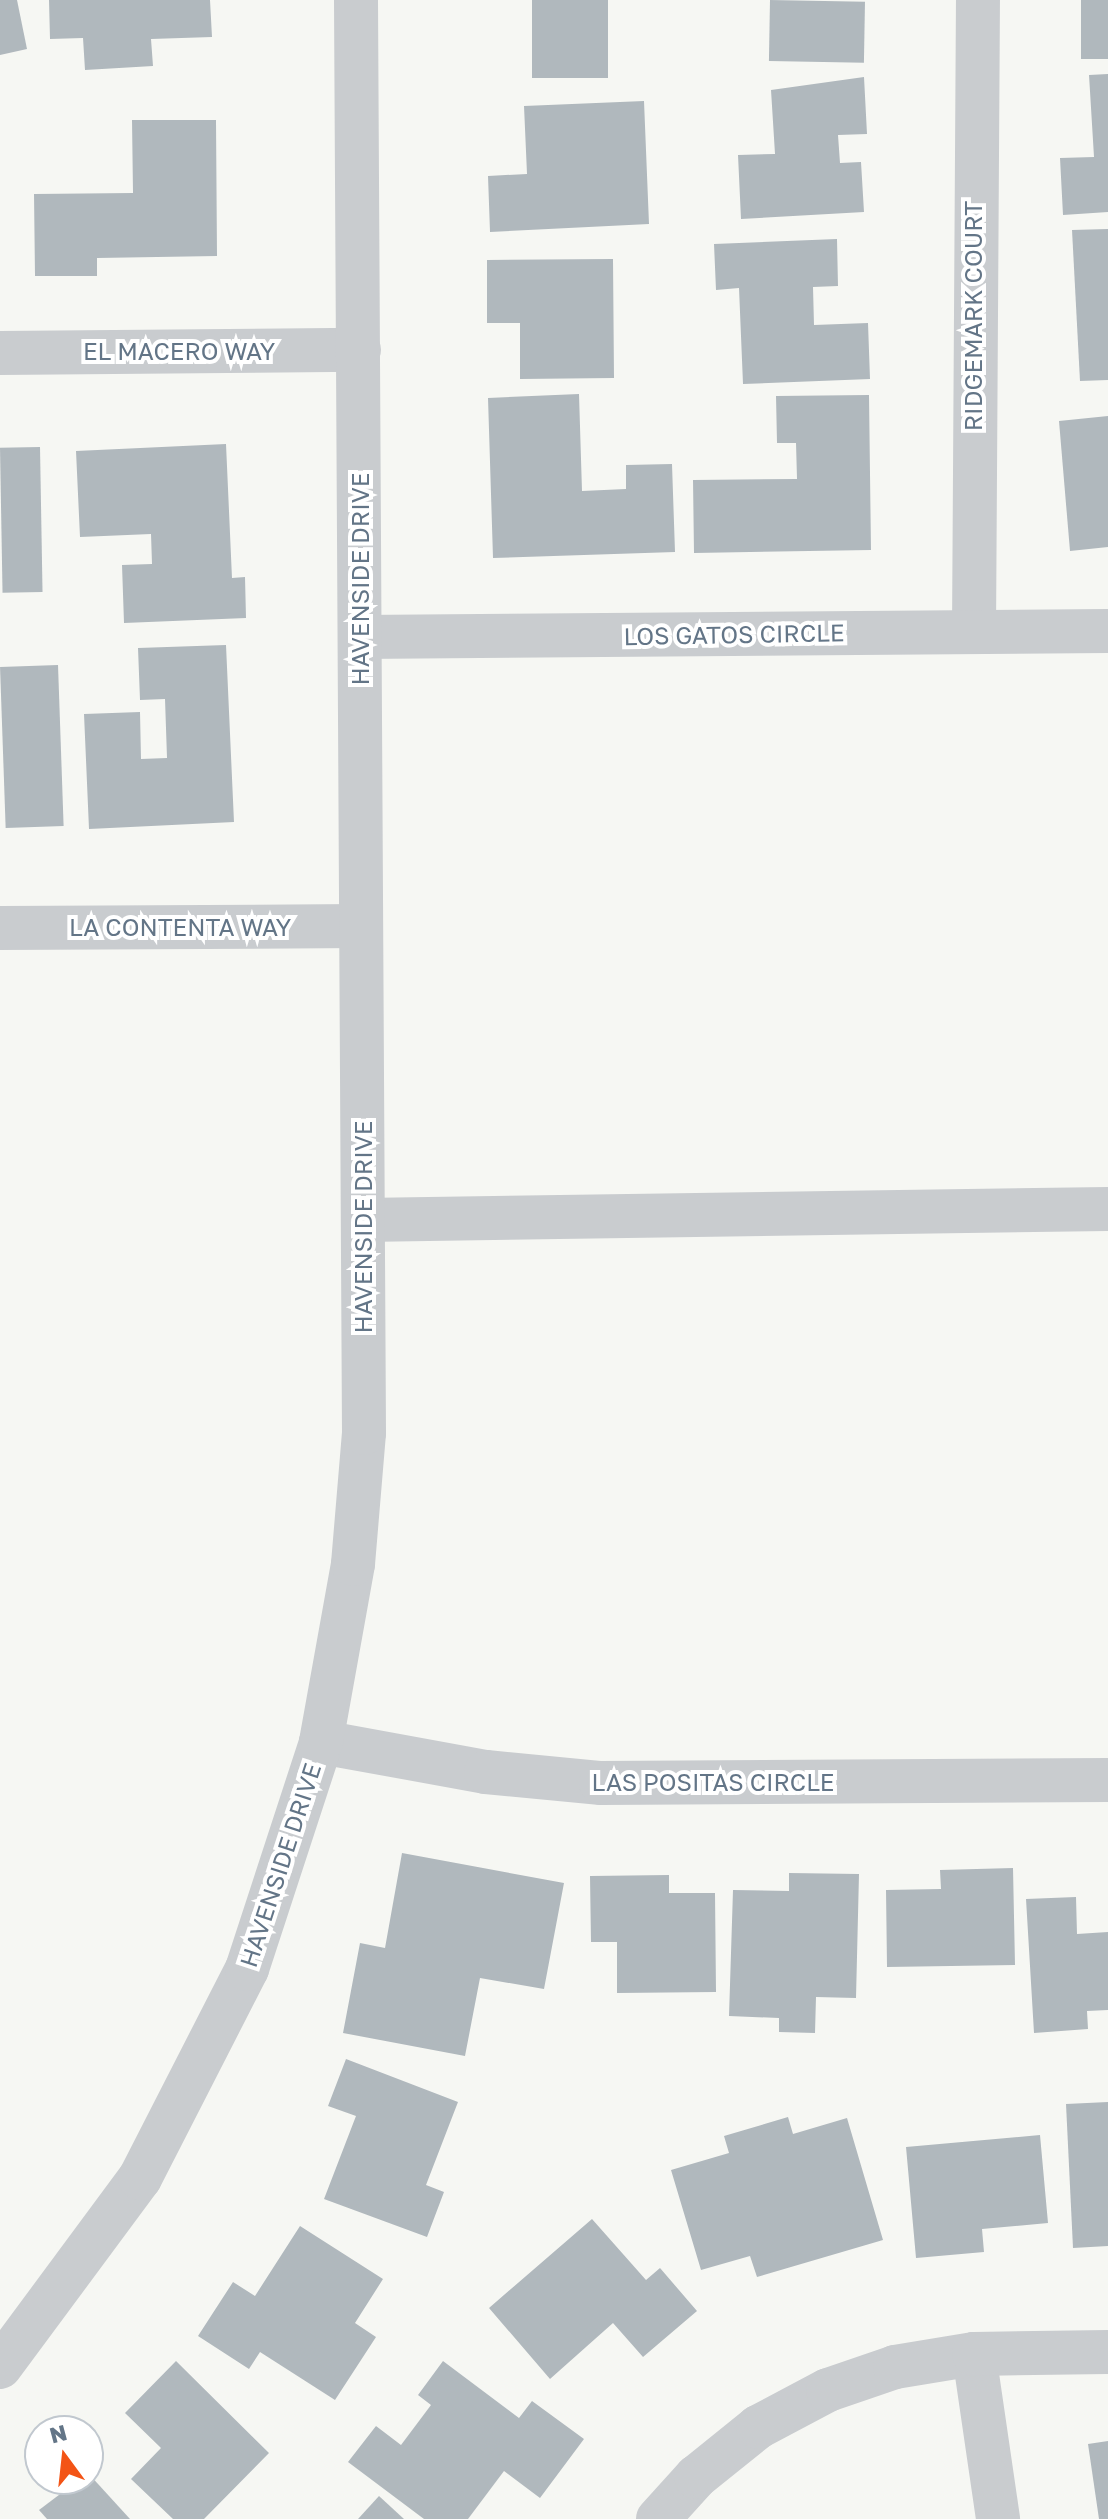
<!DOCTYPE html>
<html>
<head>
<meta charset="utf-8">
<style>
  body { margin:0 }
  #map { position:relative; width:1108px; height:2519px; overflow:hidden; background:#f6f7f3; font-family:"Golos Text",sans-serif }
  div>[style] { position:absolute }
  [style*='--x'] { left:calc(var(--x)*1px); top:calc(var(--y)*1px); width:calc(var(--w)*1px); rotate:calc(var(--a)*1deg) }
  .building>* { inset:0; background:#b0b8bd; transform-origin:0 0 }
  .minor>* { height:44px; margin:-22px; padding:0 22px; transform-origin:22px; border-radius:22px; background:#c9cccf }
  .tertiary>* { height:44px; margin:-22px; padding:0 22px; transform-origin:22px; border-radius:22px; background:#c9cccf }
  span { translate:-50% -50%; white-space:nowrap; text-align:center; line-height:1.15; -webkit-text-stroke:8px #fff; paint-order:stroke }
  .street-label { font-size:24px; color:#637587 }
  .north { position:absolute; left:24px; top:2415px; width:80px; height:80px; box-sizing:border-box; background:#fff; border:2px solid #c1c8cf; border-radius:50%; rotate:345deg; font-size:22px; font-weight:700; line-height:32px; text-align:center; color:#637587 }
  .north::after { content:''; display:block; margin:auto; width:28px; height:36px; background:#f35416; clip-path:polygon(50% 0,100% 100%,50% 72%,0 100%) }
</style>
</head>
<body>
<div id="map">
  <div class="building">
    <div style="clip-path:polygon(0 0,17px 0,27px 49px,0 55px)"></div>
    <div style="clip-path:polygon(49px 0,210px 0,212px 37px,151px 39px,153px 66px,85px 70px,83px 38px,50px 39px)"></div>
    <div style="left:532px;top:0;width:76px;height:78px"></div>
    <div style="left:770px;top:0;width:95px;height:61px;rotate:1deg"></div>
    <div style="left:1081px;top:0;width:27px;height:59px"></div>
    <div style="clip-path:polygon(1108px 74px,1108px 212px,1063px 215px,1060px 158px,1094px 157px,1089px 75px)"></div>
    <div style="clip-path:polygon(864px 77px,867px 134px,838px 135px,840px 163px,861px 162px,864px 212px,741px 219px,738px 155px,775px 154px,771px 90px)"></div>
    <div style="clip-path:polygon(644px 101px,649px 224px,490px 232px,488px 176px,527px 174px,524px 106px)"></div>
    <div style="clip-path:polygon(132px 120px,216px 120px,217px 256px,97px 258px,97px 276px,35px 276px,34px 194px,133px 193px)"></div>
    <div style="clip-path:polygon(1108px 229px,1108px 380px,1080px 381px,1072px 230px)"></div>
    <div style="clip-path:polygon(837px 239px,838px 286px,813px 287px,814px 325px,868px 323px,870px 379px,743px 384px,739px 288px,716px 290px,714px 244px)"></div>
    <div style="clip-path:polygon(613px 259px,614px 378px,520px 379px,520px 323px,487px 323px,487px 260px)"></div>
    <div style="clip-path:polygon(579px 394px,582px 491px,626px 489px,626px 465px,672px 464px,675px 552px,493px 558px,488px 398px)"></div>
    <div style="clip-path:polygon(869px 395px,871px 550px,694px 553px,693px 480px,797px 479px,796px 443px,777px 443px,776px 396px)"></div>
    <div style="clip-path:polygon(1108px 416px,1108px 547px,1070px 551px,1059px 421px)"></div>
    <div style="clip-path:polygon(226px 444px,232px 578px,245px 577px,246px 618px,124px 623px,122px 565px,152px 564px,151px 534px,80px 537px,76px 451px)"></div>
    <div style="left:40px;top:447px;width:145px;height:40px;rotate:89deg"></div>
    <div style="clip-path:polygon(226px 645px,234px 822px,89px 829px,84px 714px,140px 712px,141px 759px,167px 758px,165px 699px,140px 700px,138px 648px)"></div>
    <div style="left:58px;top:665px;width:161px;height:58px;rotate:88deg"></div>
    <div style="clip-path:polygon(402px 1853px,564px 1883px,544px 1989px,480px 1978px,465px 2056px,343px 2033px,360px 1943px,385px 1948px)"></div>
    <div style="clip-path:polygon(1013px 1868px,1015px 1965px,887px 1967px,886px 1890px,941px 1889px,940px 1870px)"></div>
    <div style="clip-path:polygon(789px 1873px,859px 1874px,856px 1998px,816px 1997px,815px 2033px,779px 2032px,779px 2018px,729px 2016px,733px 1890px,789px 1891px)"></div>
    <div style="clip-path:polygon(669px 1875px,669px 1893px,715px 1893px,716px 1992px,617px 1993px,617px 1942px,591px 1942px,590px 1876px)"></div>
    <div style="clip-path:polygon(1076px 1897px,1077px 1934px,1108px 1932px,1108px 2010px,1087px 2011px,1088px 2029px,1034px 2033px,1026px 1899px)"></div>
    <div style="clip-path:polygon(346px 2059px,458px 2102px,426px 2185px,444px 2192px,427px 2237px,324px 2199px,356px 2116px,328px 2106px)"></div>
    <div style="clip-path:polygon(1108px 2102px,1108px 2246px,1073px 2248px,1066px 2104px)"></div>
    <div style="clip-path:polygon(788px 2117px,793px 2134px,847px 2118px,883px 2240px,757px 2277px,750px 2256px,701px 2270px,671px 2170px,729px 2153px,724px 2136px)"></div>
    <div style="clip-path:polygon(1040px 2135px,1048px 2223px,982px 2229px,984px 2252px,916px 2258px,906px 2147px)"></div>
    <div style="clip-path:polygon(592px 2219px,646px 2280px,660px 2268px,697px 2311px,643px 2357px,613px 2323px,550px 2379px,489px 2308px)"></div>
    <div style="clip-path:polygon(300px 2226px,383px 2279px,355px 2323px,376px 2337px,335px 2400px,260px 2352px,249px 2369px,198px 2336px,233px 2282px,255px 2296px)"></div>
    <div style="clip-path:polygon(176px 2361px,269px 2453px,204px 2519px,173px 2519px,131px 2479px,161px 2448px,125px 2413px)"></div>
    <div style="clip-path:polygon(443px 2361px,519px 2418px,532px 2401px,584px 2439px,540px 2498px,504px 2471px,468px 2519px,424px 2519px,348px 2462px,376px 2426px,401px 2445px,431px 2405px,418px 2395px)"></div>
    <div style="clip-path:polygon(1108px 2441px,1108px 2519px,1099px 2519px,1088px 2444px)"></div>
    <div style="clip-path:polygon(88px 2473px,130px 2519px,47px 2519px,39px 2510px)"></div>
    <div style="clip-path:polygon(379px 2496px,404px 2519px,358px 2519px)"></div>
  </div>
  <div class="minor">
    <div style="--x:0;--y:353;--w:359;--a:-0.5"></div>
    <div style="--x:974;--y:632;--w:632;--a:-89.64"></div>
    <div style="--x:360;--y:637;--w:748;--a:-0.46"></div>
    <div style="--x:0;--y:928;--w:361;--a:-0.3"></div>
    <div style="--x:363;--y:1220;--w:745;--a:-0.85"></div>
    <div style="--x:321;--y:1742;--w:168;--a:10.3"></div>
    <div style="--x:486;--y:1772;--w:116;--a:5.5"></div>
    <div style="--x:601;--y:1783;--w:507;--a:-0.34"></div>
    <div style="--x:974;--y:2354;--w:167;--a:81.7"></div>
    <div style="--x:658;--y:2519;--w:57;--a:-47.9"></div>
    <div style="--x:696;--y:2477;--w:80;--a:-38.9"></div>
    <div style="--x:758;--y:2427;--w:79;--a:-27.9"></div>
    <div style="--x:828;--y:2390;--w:71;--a:-18.9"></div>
    <div style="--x:895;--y:2367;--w:80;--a:-9.3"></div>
    <div style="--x:974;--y:2354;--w:134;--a:-0.9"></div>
  </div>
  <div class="tertiary">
    <div style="--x:0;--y:2367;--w:235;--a:-53.5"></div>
    <div style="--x:140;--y:2178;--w:235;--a:-62.9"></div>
    <div style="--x:247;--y:1969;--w:239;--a:-71.9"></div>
    <div style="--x:321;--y:1742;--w:181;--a:-79.8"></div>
    <div style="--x:353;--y:1564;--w:131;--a:-85.2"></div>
    <div style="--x:364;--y:1433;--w:1433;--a:-90.32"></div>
  </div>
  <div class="street-label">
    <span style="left:973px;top:316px;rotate:-90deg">RIDGEMARK COURT</span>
    <span style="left:179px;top:351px">EL MACERO WAY</span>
    <span style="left:360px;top:579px;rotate:-90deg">HAVENSIDE DRIVE</span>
    <span style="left:734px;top:634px;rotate:-1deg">LOS GATOS CIRCLE</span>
    <span style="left:180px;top:927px">LA CONTENTA WAY</span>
    <span style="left:363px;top:1227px;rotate:-90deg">HAVENSIDE DRIVE</span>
    <span style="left:713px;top:1782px">LAS POSITAS CIRCLE</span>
    <span style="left:280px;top:1865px;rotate:-72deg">HAVENSIDE DRIVE</span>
  </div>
  <div class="north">N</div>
</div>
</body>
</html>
